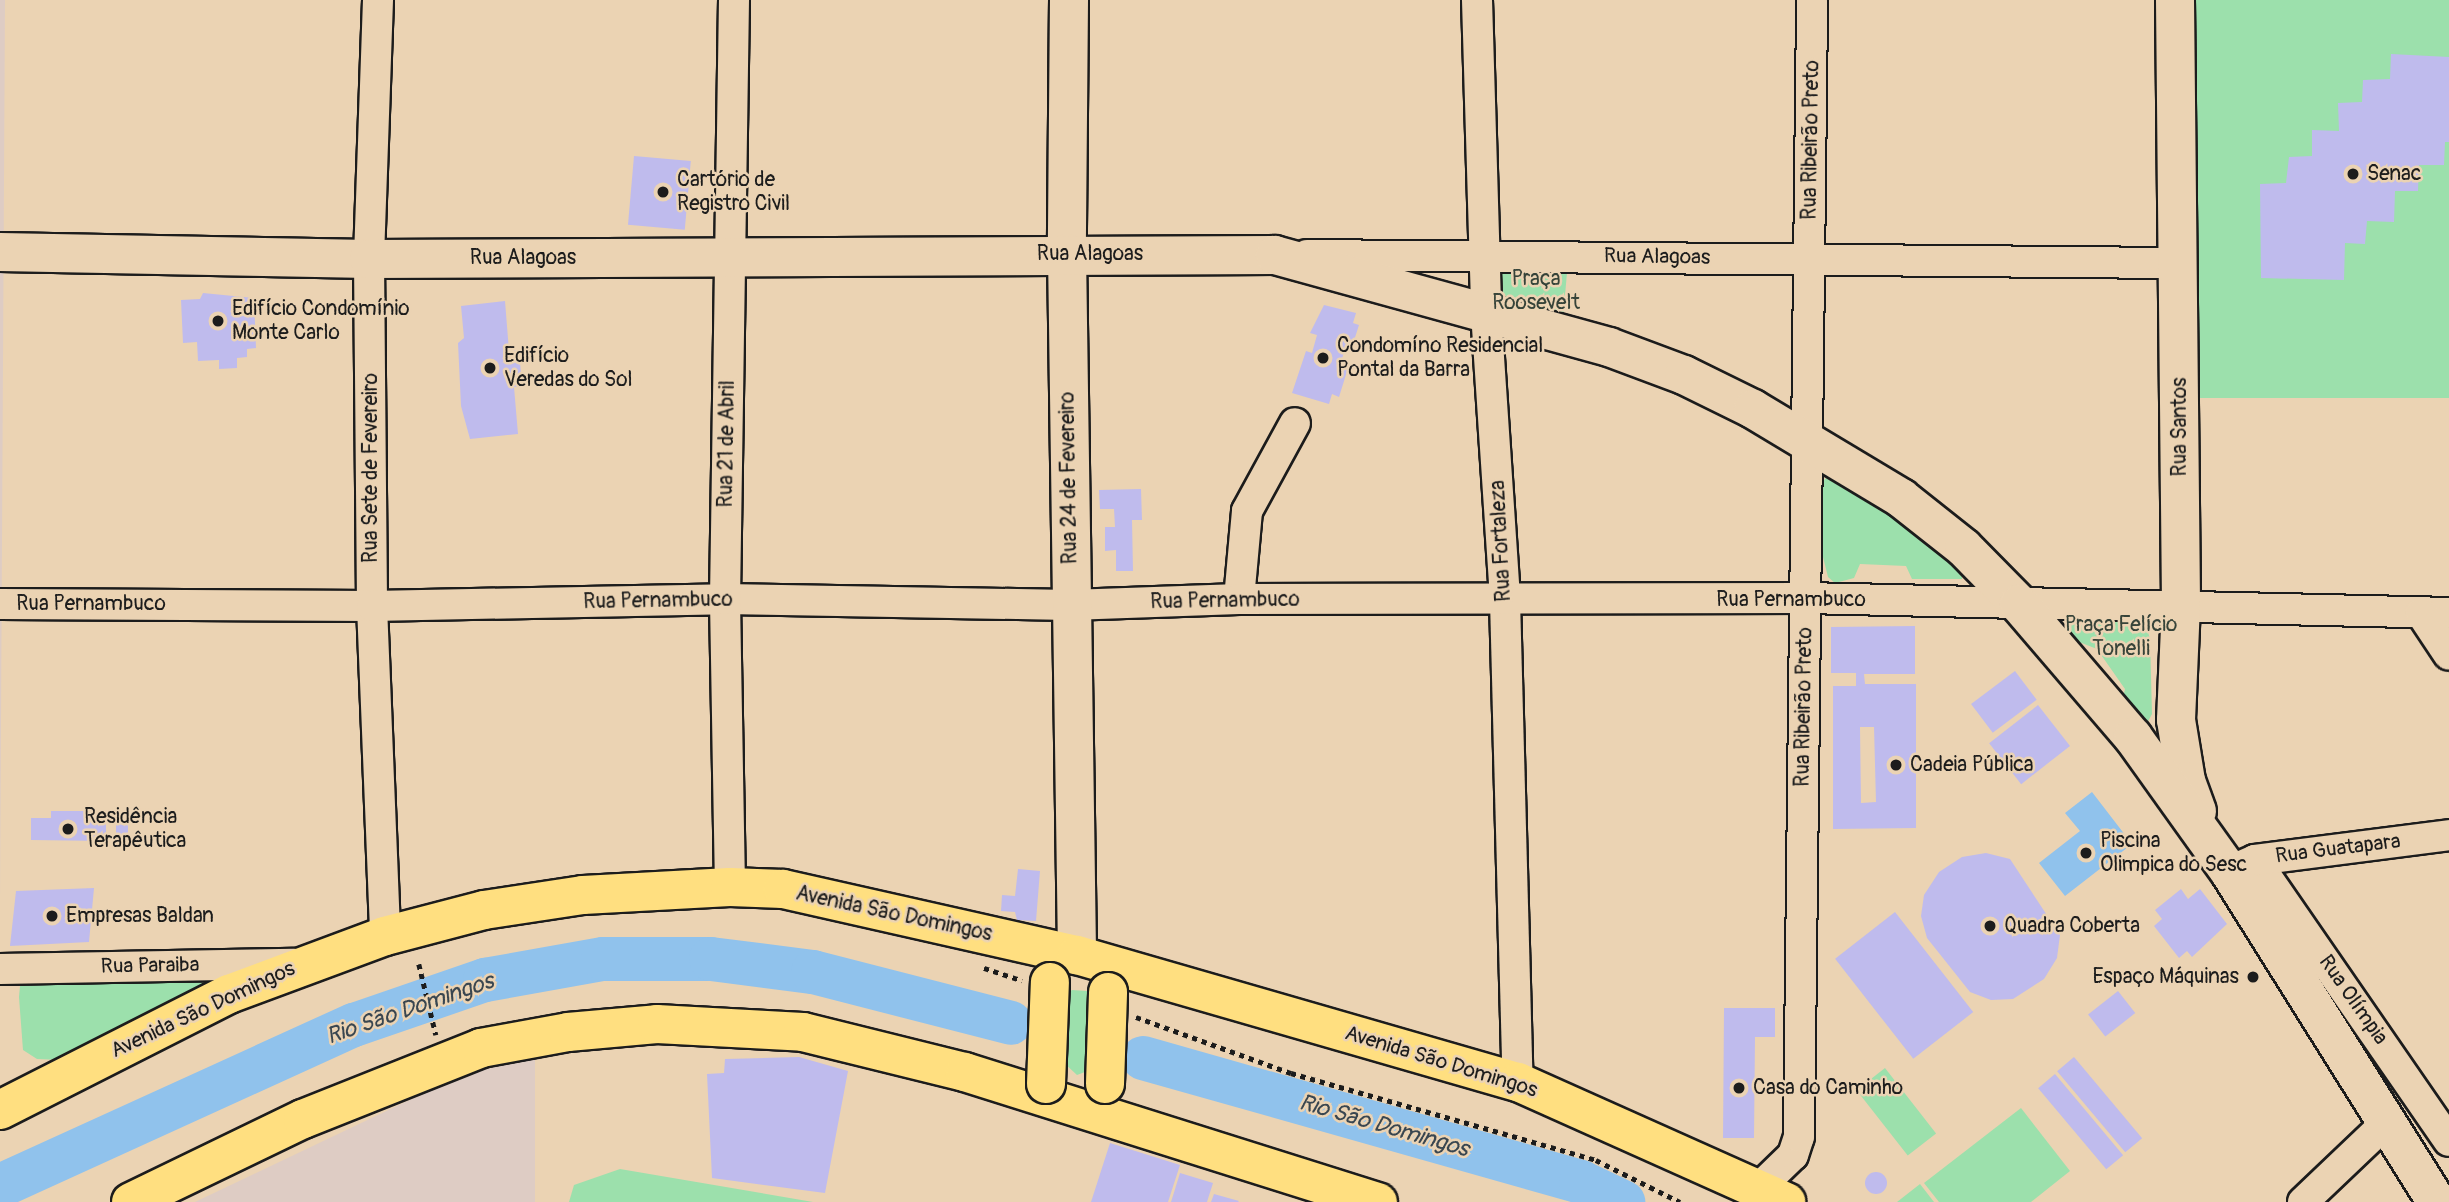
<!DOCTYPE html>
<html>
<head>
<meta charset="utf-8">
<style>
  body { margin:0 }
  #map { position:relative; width:2449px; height:1202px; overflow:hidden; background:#ebd3b3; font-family:Pangolin,sans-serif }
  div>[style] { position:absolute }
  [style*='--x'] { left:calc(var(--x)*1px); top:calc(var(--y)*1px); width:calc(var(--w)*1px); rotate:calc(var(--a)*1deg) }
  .built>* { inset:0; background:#deccc4 }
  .green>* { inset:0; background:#9ce0ac; transform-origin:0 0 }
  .water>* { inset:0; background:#90c2ec }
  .river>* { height:44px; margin:-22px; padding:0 22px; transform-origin:22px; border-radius:22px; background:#90c2ec }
  .building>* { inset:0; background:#bfbbed; transform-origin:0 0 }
  .round { border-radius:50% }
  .path>* { height:4.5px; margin-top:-2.25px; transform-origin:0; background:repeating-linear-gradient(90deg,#1c1c1c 0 5px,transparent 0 10px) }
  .roads { filter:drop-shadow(2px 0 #1c1c1c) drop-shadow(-2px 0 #1c1c1c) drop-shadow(0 2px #1c1c1c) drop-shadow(0 -2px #1c1c1c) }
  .street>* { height:30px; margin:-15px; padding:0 15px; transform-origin:15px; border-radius:15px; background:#ebd3b3 }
  .secondary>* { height:38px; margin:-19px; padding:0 19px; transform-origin:19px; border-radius:19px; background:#ebd3b3 }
  .primary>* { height:38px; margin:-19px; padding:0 19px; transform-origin:19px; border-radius:19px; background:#ffdf80 }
  .bridges { filter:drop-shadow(2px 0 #1c1c1c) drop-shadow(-2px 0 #1c1c1c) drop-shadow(0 2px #1c1c1c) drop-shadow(0 -2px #1c1c1c) }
  .primary-bridge>* { height:38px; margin:-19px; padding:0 19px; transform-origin:19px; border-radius:19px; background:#ffdf80 }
  .dots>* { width:19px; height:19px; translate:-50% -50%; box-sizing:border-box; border:4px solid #ebd3b3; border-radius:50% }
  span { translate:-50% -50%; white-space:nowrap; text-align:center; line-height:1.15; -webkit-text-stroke:5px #ebd3b3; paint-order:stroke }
  .street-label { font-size:21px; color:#1c1c1c }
  .poi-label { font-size:21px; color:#1c1c1c }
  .left { translate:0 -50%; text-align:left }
  .right { translate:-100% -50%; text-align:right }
  .park-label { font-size:21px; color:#364339 }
  .water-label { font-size:23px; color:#394650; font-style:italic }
</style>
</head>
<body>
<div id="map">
  <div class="built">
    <div style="clip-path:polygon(0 0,5px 0,0 901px)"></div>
    <div style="clip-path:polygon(535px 1053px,535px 1202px,195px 1202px,483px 1065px)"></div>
  </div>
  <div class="green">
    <div style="left:2190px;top:0;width:259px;height:398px"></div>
    <div style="clip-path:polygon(1501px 260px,1568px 261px,1562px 330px,1502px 313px)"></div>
    <div style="clip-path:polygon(1831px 473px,1942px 546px,1962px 572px,1962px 579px,1912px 579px,1906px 566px,1860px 564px,1854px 578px,1835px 583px,1828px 577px,1818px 537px,1822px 482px)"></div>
    <div style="clip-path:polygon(2136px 613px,2145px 621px,2150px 639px,2152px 714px,2145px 727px,2122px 702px,2125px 689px,2097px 649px,2074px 640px,2066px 626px,2066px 618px)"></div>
    <div style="clip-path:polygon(202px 979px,206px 985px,61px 1060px,37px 1059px,23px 1050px,19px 997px,20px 986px,28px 982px)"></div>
    <div style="clip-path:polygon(1072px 990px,1087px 991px,1094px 996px,1090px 1070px,1077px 1075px,1062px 1061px,1064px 996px)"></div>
    <div style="left:1885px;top:1068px;width:83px;height:36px;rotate:52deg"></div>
    <div style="clip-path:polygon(2021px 1108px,2070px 1171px,2031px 1202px,1939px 1202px,1924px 1183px)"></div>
    <div style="clip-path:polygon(620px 1169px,813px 1202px,569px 1202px,574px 1185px)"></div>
    <div style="clip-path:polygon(1920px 1184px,1934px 1202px,1897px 1202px)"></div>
  </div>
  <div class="water">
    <div style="clip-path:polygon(2092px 792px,2132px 844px,2065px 896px,2039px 863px,2080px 831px,2065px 813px)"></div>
  </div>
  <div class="river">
    <div style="--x:1143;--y:1058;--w:455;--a:15.8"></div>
    <div style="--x:1581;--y:1182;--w:47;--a:25.5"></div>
    <div style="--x:0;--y:1186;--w:389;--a:-24.5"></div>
    <div style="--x:354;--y:1025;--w:139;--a:-19"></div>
    <div style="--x:485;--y:980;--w:120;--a:-10.1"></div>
    <div style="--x:603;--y:959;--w:108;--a:0"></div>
    <div style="--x:711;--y:959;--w:103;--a:7.3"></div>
    <div style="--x:813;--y:972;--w:204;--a:14.4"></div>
  </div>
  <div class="building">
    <div style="clip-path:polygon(2391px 54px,2449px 57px,2449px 142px,2445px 142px,2444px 165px,2419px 165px,2418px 191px,2395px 191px,2394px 222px,2367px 221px,2365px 244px,2345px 243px,2344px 280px,2261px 278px,2260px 184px,2286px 183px,2289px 157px,2312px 156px,2312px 130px,2339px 131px,2338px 103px,2362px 102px,2363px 80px,2390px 79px)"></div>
    <div style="left:634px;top:156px;width:57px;height:69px;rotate:5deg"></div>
    <div style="clip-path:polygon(203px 293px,254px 298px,256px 348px,247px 349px,247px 357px,237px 358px,237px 368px,219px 369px,219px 360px,198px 361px,197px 342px,183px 343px,181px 300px,200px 299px)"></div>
    <div style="clip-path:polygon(505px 301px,509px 351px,519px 350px,522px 386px,514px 387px,518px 434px,470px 439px,461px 406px,458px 343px,464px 338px,461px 306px)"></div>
    <div style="clip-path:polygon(1324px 305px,1356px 313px,1353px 323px,1359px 325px,1351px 350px,1345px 349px,1341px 362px,1349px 365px,1339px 397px,1332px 394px,1329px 404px,1292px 393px,1306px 351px,1312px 353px,1317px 335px,1310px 333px)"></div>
    <div style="clip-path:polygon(1141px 489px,1142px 520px,1132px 520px,1133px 571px,1116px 571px,1116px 550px,1105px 551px,1105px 527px,1115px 527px,1114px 509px,1100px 509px,1099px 490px)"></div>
    <div style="clip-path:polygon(evenodd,1915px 626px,1915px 674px,1864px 674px,1865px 684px,1916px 684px,1916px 828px,1833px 829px,1833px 686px,1856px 686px,1856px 673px,1831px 673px,1831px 627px,1915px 626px,1860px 727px,1874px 727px,1876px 802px,1861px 803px,1860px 727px)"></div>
    <div style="left:2015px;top:671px;width:36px;height:55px;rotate:53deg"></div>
    <div style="left:2038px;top:705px;width:52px;height:62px;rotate:52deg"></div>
    <div style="clip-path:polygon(51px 811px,106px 811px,106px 841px,31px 840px,31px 818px,51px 818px)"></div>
    <div style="left:116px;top:812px;width:12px;height:28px"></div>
    <div style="clip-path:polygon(1986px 853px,2010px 859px,2060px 935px,2057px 958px,2044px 979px,2013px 999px,1991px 1000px,1970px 992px,1927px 938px,1921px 916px,1924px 895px,1939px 872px,1962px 857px)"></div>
    <div style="clip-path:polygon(1018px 869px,1040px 871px,1036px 921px,1017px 920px,1015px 912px,1001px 911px,1002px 895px,1015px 896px)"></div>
    <div style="clip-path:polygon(94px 888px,89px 942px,10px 946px,16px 891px)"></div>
    <div style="clip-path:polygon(2181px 889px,2188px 899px,2200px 889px,2227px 924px,2192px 957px,2187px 951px,2179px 958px,2154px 926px,2162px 919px,2155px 910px)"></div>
    <div style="left:1895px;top:912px;width:127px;height:76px;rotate:52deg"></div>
    <div style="left:2118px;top:991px;width:28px;height:38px;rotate:52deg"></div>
    <div style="clip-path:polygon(1724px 1008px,1775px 1008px,1775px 1037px,1755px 1037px,1754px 1138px,1723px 1138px)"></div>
    <div style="clip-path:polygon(799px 1057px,848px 1071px,825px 1193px,712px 1178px,707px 1074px,724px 1073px,725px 1059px)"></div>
    <div style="left:2074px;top:1057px;width:106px;height:22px;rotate:50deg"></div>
    <div style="left:2055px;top:1074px;width:106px;height:22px;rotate:50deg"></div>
    <div style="clip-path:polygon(1110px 1143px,1180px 1165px,1168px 1202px,1091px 1202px)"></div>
    <div class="round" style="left:1865px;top:1172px;width:22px;height:22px"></div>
    <div style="clip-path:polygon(1180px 1173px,1213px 1183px,1207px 1202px,1171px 1202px)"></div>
    <div style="clip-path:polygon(1214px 1194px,1239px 1201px,1238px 1202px,1211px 1202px)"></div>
  </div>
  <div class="path">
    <div style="--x:419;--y:964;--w:73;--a:76.5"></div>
    <div style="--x:984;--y:968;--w:40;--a:18"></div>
    <div style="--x:1136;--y:1017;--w:165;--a:19.9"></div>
    <div style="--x:1291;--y:1073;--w:317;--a:15.9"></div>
    <div style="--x:1596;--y:1160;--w:94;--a:26.6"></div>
  </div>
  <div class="roads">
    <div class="street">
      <div style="--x:378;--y:0;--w:259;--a:92"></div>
      <div style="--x:369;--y:259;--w:347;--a:89.5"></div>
      <div style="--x:372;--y:606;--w:330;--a:87.7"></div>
      <div style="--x:1477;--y:0;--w:312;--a:88.3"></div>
      <div style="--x:1486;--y:312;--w:289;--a:86.2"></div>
      <div style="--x:1505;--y:600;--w:482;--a:88.5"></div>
      <div style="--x:1307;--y:255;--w:873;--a:0.53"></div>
      <div style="--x:1239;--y:599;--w:88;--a:-84.8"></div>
      <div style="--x:1247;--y:511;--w:100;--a:-61.4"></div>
      <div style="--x:0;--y:604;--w:372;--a:0.3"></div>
      <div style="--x:372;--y:606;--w:353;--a:-1.1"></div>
      <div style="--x:725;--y:599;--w:345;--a:1"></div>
      <div style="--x:1070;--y:605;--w:169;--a:-2"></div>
      <div style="--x:1239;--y:599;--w:566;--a:-0.1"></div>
      <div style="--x:1805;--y:598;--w:644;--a:1.33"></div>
      <div style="--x:2421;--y:613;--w:50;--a:56.3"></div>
      <div style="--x:2255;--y:860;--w:341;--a:55.4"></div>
      <div style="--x:2239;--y:867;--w:17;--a:-24"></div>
      <div style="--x:2255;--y:860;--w:196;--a:-7.3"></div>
      <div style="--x:730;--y:887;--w:288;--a:-91"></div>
      <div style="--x:725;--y:599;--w:599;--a:-89.14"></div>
      <div style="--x:0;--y:969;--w:294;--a:-1"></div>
      <div style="--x:1759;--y:1188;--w:47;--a:-44.1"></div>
      <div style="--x:1793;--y:1155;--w:19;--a:-72"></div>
      <div style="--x:1799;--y:1137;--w:1137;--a:-89.34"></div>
      <div style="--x:2303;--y:1202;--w:116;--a:-43.6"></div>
    </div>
    <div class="secondary">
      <div style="--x:1069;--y:0;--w:253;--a:90.5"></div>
      <div style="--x:1067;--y:253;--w:702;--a:89.18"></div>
      <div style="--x:2175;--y:0;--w:605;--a:89.43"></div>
      <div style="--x:2181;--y:605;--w:115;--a:92.5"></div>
      <div style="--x:2176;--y:720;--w:62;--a:80.7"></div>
      <div style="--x:2186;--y:781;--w:32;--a:70"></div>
      <div style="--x:0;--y:252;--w:369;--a:1.1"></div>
      <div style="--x:369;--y:259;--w:906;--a:-0.25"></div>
      <div style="--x:1275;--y:255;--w:346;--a:15.4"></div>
      <div style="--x:1609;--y:347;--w:80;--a:20.5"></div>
      <div style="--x:1684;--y:375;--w:77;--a:26.2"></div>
      <div style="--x:1753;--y:409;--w:173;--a:31"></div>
      <div style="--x:1901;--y:498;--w:80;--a:38.4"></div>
      <div style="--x:1964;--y:548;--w:78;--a:45.5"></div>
      <div style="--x:2019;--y:604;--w:175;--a:49.4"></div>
      <div style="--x:2133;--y:737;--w:165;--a:54.4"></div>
      <div style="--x:2229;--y:871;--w:391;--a:57.9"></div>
    </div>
    <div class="primary">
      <div style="--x:0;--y:1110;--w:257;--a:-26.9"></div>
      <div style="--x:229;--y:994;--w:166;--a:-20.4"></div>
      <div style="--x:385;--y:936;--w:102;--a:-14.7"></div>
      <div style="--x:484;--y:910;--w:100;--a:-8.6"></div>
      <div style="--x:583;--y:895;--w:147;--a:-3.1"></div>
      <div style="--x:730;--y:887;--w:53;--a:2.2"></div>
      <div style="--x:783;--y:889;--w:301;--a:12.7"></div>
      <div style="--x:1077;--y:955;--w:459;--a:16.1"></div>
      <div style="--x:1518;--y:1082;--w:294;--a:24.1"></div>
      <div style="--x:131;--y:1202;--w:191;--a:-25.8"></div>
      <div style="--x:303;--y:1119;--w:192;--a:-21.7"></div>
      <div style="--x:481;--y:1048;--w:88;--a:-10.4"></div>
      <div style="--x:568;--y:1032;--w:89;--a:-5.1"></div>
      <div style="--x:657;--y:1024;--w:146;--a:3.1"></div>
      <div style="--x:803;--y:1032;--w:167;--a:13.9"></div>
      <div style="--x:965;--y:1072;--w:433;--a:17.5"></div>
    </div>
  </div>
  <div class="bridges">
    <div class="primary-bridge">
      <div style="--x:1046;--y:1084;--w:102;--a:-87.8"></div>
      <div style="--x:1105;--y:1084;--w:92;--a:-88.1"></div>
    </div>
  </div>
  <div class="dots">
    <div style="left:2353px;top:174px;background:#1c1c1c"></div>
    <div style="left:663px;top:192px;background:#1c1c1c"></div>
    <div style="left:218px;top:321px;background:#1c1c1c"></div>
    <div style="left:1323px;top:358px;background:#1c1c1c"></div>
    <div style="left:490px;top:368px;background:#1c1c1c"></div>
    <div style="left:1896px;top:765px;background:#1c1c1c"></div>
    <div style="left:68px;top:829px;background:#1c1c1c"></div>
    <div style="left:2086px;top:853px;background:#1c1c1c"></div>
    <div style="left:52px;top:916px;background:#1c1c1c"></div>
    <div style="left:1990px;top:926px;background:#1c1c1c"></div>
    <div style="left:2253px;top:977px;background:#1c1c1c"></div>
    <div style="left:1739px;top:1088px;background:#1c1c1c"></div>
  </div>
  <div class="street-label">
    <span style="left:1811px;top:140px;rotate:-89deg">Rua Ribeirão Preto</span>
    <span style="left:1090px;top:254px">Rua Alagoas</span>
    <span style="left:1657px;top:257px;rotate:1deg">Rua Alagoas</span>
    <span style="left:523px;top:258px">Rua Alagoas</span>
    <span style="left:2180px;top:427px;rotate:-90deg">Rua Santos</span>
    <span style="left:727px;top:444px;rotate:-89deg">Rua 21 de Abril</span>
    <span style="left:371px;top:468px;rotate:-90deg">Rua Sete de Fevereiro</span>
    <span style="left:1069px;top:478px;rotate:-91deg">Rua 24 de Fevereiro</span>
    <span style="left:1501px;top:541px;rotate:-93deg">Rua Fortaleza</span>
    <span style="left:1791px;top:600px">Rua Pernambuco</span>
    <span style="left:658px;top:601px;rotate:-1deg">Rua Pernambuco</span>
    <span style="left:1225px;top:601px;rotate:-1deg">Rua Pernambuco</span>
    <span style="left:91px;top:604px">Rua Pernambuco</span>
    <span style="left:1804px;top:707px;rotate:-89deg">Rua Ribeirão Preto</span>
    <span style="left:2338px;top:849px;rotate:-7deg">Rua Guatapara</span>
    <span style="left:894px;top:914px;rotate:12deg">Avenida São Domingos</span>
    <span style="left:150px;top:966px;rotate:-1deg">Rua Paraiba</span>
    <span style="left:2353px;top:1000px;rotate:55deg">Rua Olímpia</span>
    <span style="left:203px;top:1010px;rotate:-25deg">Avenida São Domingos</span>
    <span style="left:1441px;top:1062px;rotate:17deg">Avenida São Domingos</span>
  </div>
  <div class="poi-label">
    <span class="left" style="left:2367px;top:174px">Senac</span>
    <span class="left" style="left:677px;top:192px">Cartório de<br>Registro Civil</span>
    <span class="left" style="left:232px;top:321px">Edifício Condomínio<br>Monte Carlo</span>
    <span class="left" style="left:1337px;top:358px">Condomíno Residencial<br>Pontal da Barra</span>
    <span class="left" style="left:504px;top:368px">Edifício<br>Veredas do Sol</span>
    <span class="left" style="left:1910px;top:765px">Cadeia Pública</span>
    <span class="left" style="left:84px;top:829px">Residência<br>Terapêutica</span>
    <span class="left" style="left:2100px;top:853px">Piscina<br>Olimpica do Sesc</span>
    <span class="left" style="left:66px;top:916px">Empresas Baldan</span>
    <span class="left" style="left:2004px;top:926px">Quadra Coberta</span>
    <span class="right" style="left:2239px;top:977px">Espaço Máquinas</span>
    <span class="left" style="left:1753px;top:1088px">Casa do Caminho</span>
  </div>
  <div class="park-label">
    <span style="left:1536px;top:291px">Praça<br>Roosevelt</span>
    <span style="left:2121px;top:637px">Praça Felício<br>Tonelli</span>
  </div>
  <div class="water-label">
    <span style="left:410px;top:1009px;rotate:-19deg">Rio São Domingos</span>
    <span style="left:1384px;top:1126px;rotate:16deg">Rio São Domingos</span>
  </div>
</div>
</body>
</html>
